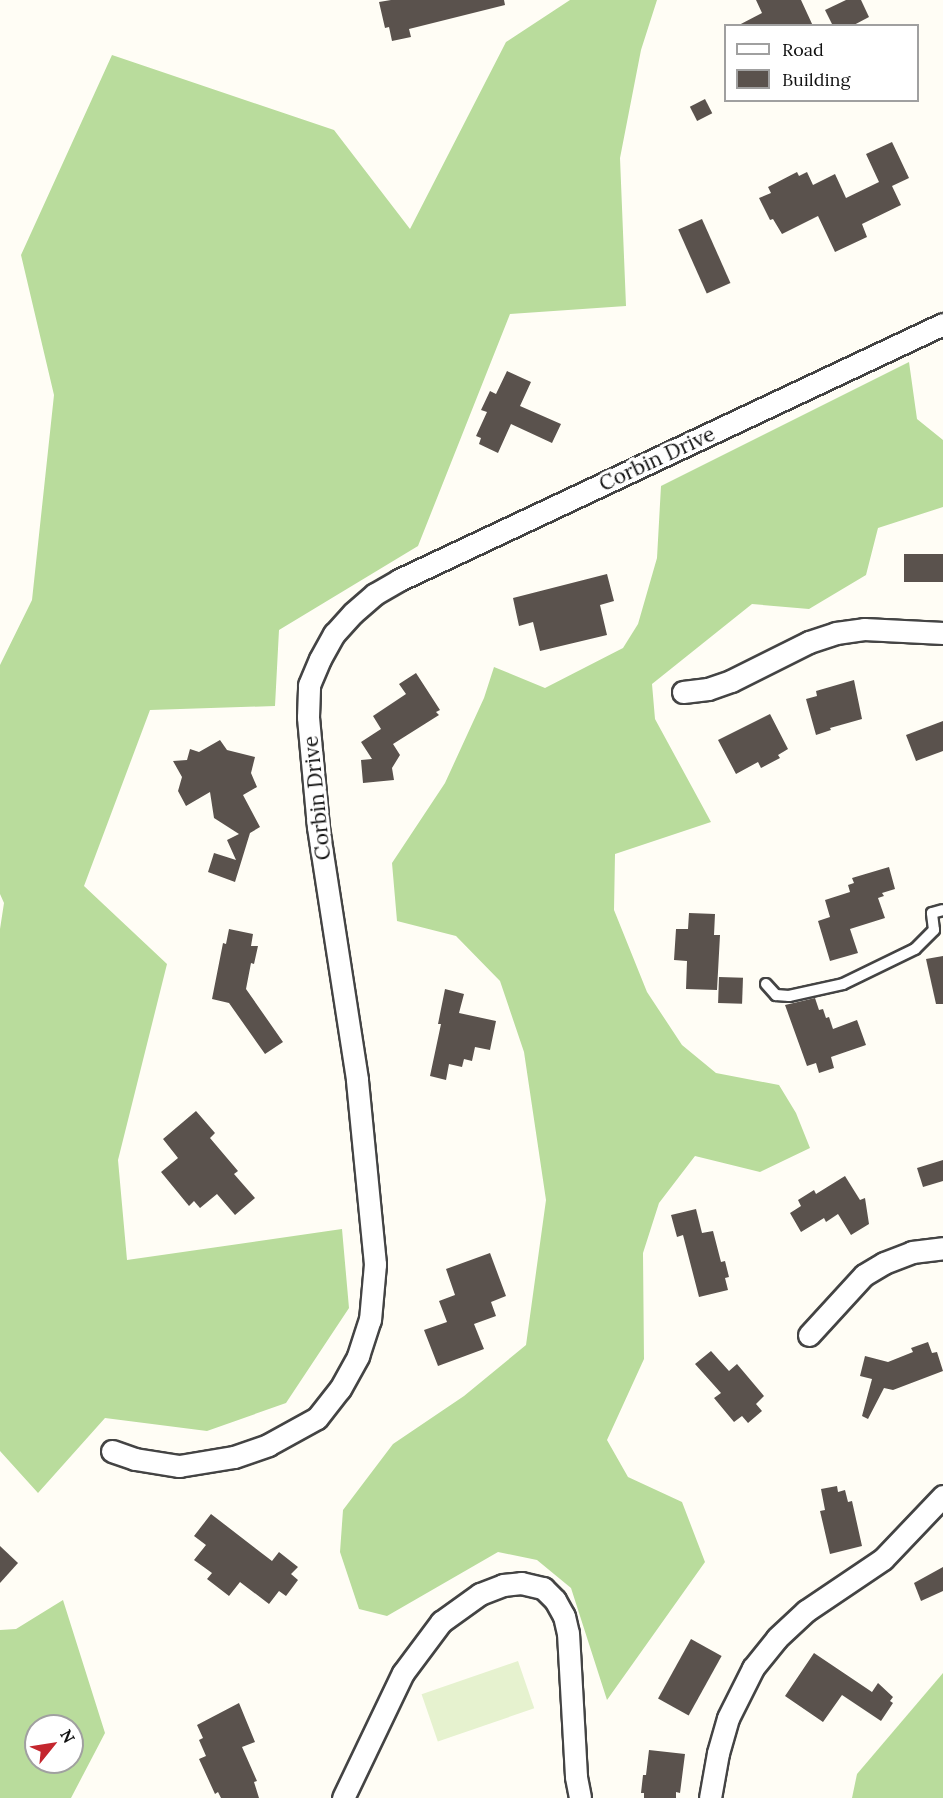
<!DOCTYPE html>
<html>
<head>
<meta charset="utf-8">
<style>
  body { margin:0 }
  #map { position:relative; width:943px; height:1798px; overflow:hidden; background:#fffdf5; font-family:Lora,serif }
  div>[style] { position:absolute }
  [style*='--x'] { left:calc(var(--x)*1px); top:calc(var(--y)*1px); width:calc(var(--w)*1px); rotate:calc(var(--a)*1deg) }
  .forest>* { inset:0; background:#b9dc9c }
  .pitch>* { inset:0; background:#e6f2cf; transform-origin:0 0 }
  .building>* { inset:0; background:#5a524d; transform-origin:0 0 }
  .roads { filter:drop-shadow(2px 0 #444) drop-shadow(-2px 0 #444) drop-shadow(0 2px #444) drop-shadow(0 -2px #444) }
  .service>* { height:10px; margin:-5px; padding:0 5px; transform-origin:5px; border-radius:5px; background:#fff }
  .minor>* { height:21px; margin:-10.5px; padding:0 10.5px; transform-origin:10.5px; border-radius:10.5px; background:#fff }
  span { translate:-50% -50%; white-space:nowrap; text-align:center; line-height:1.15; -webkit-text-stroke:6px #fff; paint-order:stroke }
  .street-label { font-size:21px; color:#111 }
  .legend { position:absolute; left:724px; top:24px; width:195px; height:78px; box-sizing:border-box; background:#fff; border:2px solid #a0a0a0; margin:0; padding:8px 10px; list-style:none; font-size:18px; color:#111 }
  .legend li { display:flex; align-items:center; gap:12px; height:30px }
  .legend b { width:30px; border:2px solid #a0a0a0 }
  .north { position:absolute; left:24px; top:1714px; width:60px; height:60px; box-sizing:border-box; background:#fff; border:2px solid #a0a0a0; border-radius:50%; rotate:60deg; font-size:16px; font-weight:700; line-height:24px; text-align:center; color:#111 }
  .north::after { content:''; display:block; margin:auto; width:21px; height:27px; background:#c4262e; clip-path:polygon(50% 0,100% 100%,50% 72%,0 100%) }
</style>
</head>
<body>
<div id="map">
  <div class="forest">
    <div style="clip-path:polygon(570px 0,657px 0,641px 50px,620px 158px,626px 306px,510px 314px,418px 546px,279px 630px,275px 706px,150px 710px,84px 886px,167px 964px,118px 1160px,127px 1260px,342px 1229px,349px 1308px,286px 1403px,207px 1431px,105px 1418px,38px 1493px,0 1451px,0 929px,4px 903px,0 894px,0 665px,32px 600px,54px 395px,21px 255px,112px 55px,334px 130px,410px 229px,506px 42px)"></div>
    <div style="clip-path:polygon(909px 362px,917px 419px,943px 440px,943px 507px,878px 528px,866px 575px,809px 609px,752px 604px,652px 684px,655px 719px,711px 822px,615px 854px,614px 910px,647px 992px,682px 1045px,716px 1073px,779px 1085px,796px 1113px,810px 1148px,760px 1172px,695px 1156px,659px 1203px,643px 1253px,644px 1359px,607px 1440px,628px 1477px,682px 1502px,705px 1562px,607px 1700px,571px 1588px,537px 1560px,498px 1552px,387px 1616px,359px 1609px,340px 1552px,343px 1510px,393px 1444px,464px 1396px,526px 1345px,546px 1200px,524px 1052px,500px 981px,456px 936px,397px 921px,392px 863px,445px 783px,484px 698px,494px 667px,545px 688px,623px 648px,638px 624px,657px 558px,661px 486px)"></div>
    <div style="clip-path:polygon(evenodd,63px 1600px,105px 1733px,71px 1798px,0 1798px,0 1630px,16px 1629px,63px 1600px,36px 1726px,72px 1726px,72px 1762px,36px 1762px,36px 1726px)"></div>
    <div style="clip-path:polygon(943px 1673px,943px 1798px,852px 1798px,857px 1774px)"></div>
  </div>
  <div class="pitch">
    <div style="left:518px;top:1661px;width:50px;height:102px;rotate:71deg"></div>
  </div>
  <div class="building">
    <div style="clip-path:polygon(391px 0,504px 0,505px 5px,409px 29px,411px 37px,392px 41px,389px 27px,385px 28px,379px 2px)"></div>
    <div style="clip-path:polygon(756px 0,801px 0,813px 26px,737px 26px,762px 13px)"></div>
    <div style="clip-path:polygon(846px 0,861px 0,869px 17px,852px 26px,833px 26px,825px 10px)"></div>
    <div style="left:705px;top:99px;width:16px;height:17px;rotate:63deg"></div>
    <div style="clip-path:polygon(892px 142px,909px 178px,892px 186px,901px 205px,862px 224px,867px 237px,835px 252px,818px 216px,782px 234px,773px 219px,770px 220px,759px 198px,771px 193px,768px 187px,797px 172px,799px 176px,807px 172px,813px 185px,835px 174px,846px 198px,879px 182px,866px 154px)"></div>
    <div style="left:702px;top:219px;width:70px;height:26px;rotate:66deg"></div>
    <div style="clip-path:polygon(507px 371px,531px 382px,520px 406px,561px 424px,552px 443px,511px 424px,498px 453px,479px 444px,481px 438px,476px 436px,487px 412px,481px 410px,490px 391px,496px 394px)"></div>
    <div style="left:943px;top:554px;width:28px;height:39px;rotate:90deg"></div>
    <div style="clip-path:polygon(607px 574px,614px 601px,600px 605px,607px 635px,540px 651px,533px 622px,519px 626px,513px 598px)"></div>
    <div style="clip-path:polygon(416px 673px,440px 710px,436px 712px,439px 715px,393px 744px,400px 755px,392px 768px,394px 780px,363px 783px,361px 760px,372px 759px,361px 742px,381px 729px,373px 716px,406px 694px,399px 684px)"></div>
    <div style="clip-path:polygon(854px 680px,862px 719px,830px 728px,831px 730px,816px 735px,806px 699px,817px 696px,816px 691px)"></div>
    <div style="clip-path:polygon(770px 714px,788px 749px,778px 755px,780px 758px,761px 768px,758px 762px,736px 774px,718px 740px)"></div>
    <div style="clip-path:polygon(943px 721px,943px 751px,916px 761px,906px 735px)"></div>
    <div style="clip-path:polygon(220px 740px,227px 750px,255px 757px,251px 773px,257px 787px,243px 795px,260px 827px,250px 833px,235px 882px,208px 872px,214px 853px,236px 860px,227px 840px,239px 834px,214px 818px,210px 792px,186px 806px,178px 791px,182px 777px,173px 761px,187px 760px,190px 749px,199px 752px)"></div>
    <div style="clip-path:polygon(889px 867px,895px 889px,882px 893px,884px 896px,878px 898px,885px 918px,850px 929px,858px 953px,830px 961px,818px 921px,830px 917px,825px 900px,850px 892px,848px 885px,854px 883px,852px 878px)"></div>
    <div style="clip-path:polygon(689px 913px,715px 914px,714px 935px,720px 935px,717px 990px,686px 989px,687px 961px,674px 960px,676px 929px,688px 929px)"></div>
    <div style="clip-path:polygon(229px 929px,253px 934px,251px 946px,258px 946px,254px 964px,251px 963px,246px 989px,283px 1042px,265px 1054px,229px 1003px,212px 999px,223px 943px,226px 944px)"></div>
    <div style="clip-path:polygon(943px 956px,943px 1004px,936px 1004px,926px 959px)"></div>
    <div style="left:719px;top:977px;width:24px;height:26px;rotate:2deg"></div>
    <div style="clip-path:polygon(445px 989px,464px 994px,459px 1013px,496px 1021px,490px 1050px,475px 1047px,472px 1061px,464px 1059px,462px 1067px,449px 1064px,446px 1080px,430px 1076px,441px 1024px,438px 1024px)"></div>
    <div style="clip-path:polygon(815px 998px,819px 1010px,823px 1009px,826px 1018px,829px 1017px,833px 1029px,857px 1020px,866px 1045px,831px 1057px,834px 1068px,819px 1073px,816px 1063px,807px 1066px,785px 1005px)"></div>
    <div style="clip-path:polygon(196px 1111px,215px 1133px,210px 1138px,238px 1171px,234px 1174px,255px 1198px,235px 1215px,217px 1194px,200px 1208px,194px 1201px,189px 1206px,161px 1172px,178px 1158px,163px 1139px)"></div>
    <div style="clip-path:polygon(943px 1160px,943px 1181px,923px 1187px,917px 1168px)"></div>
    <div style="clip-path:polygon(845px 1176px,860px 1200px,865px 1198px,869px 1224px,851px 1235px,838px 1214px,826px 1222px,824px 1218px,801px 1232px,790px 1213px,801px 1206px,798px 1200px,814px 1190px,816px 1194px)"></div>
    <div style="clip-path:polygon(696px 1209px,702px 1233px,713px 1231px,721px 1262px,725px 1261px,729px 1277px,725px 1278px,728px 1290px,699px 1297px,683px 1235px,677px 1237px,671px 1215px)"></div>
    <div style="clip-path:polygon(490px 1253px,506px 1296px,491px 1302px,496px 1316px,474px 1324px,484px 1349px,438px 1366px,424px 1330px,447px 1322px,439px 1301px,455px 1295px,446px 1269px)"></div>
    <div style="clip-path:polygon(928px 1342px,932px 1353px,937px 1352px,943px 1371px,893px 1390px,884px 1388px,868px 1419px,862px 1416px,872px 1379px,860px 1376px,865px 1356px,888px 1362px,913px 1352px,911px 1348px)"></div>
    <div style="clip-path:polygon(711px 1351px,729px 1371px,737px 1364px,764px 1396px,756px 1404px,762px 1411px,748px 1423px,742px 1416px,734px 1422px,714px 1398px,721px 1393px,695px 1364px)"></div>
    <div style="clip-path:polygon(837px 1486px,838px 1492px,845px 1490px,848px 1502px,852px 1501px,862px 1546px,830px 1554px,820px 1511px,825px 1510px,821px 1489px)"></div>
    <div style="clip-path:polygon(211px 1514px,272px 1561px,279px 1552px,298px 1567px,291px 1574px,298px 1580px,286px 1596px,279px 1591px,269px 1604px,240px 1582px,229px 1596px,207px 1579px,212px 1573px,194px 1560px,206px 1545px,194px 1536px)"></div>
    <div style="clip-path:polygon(0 1546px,18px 1563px,0 1583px)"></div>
    <div style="clip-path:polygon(943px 1567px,943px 1591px,921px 1601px,914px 1583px)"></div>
    <div style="left:691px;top:1639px;width:35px;height:68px;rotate:29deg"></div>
    <div style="clip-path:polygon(814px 1653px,872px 1692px,878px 1683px,893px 1697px,890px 1701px,893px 1703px,881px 1721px,842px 1695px,823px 1722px,785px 1696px)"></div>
    <div style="clip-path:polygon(239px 1703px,255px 1742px,242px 1747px,257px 1781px,254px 1782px,259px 1798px,221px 1798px,218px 1792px,215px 1794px,199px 1759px,206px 1756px,199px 1740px,203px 1738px,197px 1725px)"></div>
    <div style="clip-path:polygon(649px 1750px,685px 1754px,680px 1793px,676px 1792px,676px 1798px,644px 1798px,644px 1793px,641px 1793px,643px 1775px,646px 1775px)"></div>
  </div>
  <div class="roads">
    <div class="service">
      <div style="--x:766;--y:984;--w:15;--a:48"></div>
      <div style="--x:776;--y:995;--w:13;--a:4"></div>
      <div style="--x:789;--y:996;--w:55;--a:-12.5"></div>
      <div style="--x:843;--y:984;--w:80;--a:-25.9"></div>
      <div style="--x:915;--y:949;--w:27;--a:-45"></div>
      <div style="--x:934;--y:930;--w:17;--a:-97"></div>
      <div style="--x:932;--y:913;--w:11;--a:-15"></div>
    </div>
    <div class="minor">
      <div style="--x:683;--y:692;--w:25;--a:-7"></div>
      <div style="--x:708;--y:689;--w:24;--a:-19"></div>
      <div style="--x:731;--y:681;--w:87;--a:-26.6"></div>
      <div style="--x:809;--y:642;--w:28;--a:-18"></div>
      <div style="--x:836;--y:633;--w:28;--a:-8"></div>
      <div style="--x:864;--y:629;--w:79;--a:2.9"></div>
      <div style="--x:809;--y:1335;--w:81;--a:-47.5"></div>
      <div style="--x:864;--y:1275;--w:23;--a:-31"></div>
      <div style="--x:884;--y:1263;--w:30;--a:-21"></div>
      <div style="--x:912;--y:1252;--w:31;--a:-7"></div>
      <div style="--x:112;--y:1451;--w:24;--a:19"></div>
      <div style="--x:135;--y:1459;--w:45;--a:9"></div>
      <div style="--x:179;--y:1466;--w:56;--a:-9.3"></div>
      <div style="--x:234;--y:1457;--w:36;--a:-19"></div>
      <div style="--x:268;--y:1445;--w:56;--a:-28.9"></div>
      <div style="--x:317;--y:1418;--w:37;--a:-52"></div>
      <div style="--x:340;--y:1389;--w:38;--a:-61"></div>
      <div style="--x:358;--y:1356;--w:38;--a:-72"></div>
      <div style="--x:370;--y:1320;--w:56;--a:-84.9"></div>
      <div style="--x:375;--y:1264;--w:186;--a:-95.6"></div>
      <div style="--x:357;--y:1079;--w:255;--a:-98.8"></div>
      <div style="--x:318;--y:827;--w:110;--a:-95.2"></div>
      <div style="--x:308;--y:717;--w:32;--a:-88"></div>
      <div style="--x:309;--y:685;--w:28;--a:-67"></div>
      <div style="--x:320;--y:659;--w:29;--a:-61"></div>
      <div style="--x:334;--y:634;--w:28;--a:-48"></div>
      <div style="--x:353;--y:613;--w:29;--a:-41"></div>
      <div style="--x:375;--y:594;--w:28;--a:-30"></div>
      <div style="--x:399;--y:580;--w:601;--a:-25.2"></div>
      <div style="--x:343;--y:1798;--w:139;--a:-64.4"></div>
      <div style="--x:403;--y:1673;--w:64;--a:-53.3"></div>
      <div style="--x:441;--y:1622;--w:48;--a:-35.7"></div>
      <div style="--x:480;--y:1594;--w:25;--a:-21"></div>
      <div style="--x:503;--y:1585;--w:18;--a:-6"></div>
      <div style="--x:521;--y:1583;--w:23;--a:13"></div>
      <div style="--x:543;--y:1588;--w:17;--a:45"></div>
      <div style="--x:555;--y:1600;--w:18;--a:61"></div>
      <div style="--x:564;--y:1616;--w:17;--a:77"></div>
      <div style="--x:568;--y:1633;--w:144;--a:86.8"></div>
      <div style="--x:576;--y:1777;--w:21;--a:79"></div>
      <div style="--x:710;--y:1798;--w:46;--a:-79.9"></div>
      <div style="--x:718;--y:1753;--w:36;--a:-74"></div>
      <div style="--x:728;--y:1718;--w:56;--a:-63.4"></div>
      <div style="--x:753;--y:1668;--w:38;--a:-51"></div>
      <div style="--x:777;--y:1638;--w:40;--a:-43"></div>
      <div style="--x:806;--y:1611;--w:93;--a:-34"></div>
      <div style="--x:883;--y:1559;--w:87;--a:-46.4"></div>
    </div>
  </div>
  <div class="street-label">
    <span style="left:657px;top:459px;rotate:-25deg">Corbin Drive</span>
    <span style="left:317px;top:798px;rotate:-96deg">Corbin Drive</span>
  </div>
  <ul class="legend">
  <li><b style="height:8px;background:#fff"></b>Road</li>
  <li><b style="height:16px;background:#5a524d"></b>Building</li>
  </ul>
  <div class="north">N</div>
</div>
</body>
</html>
